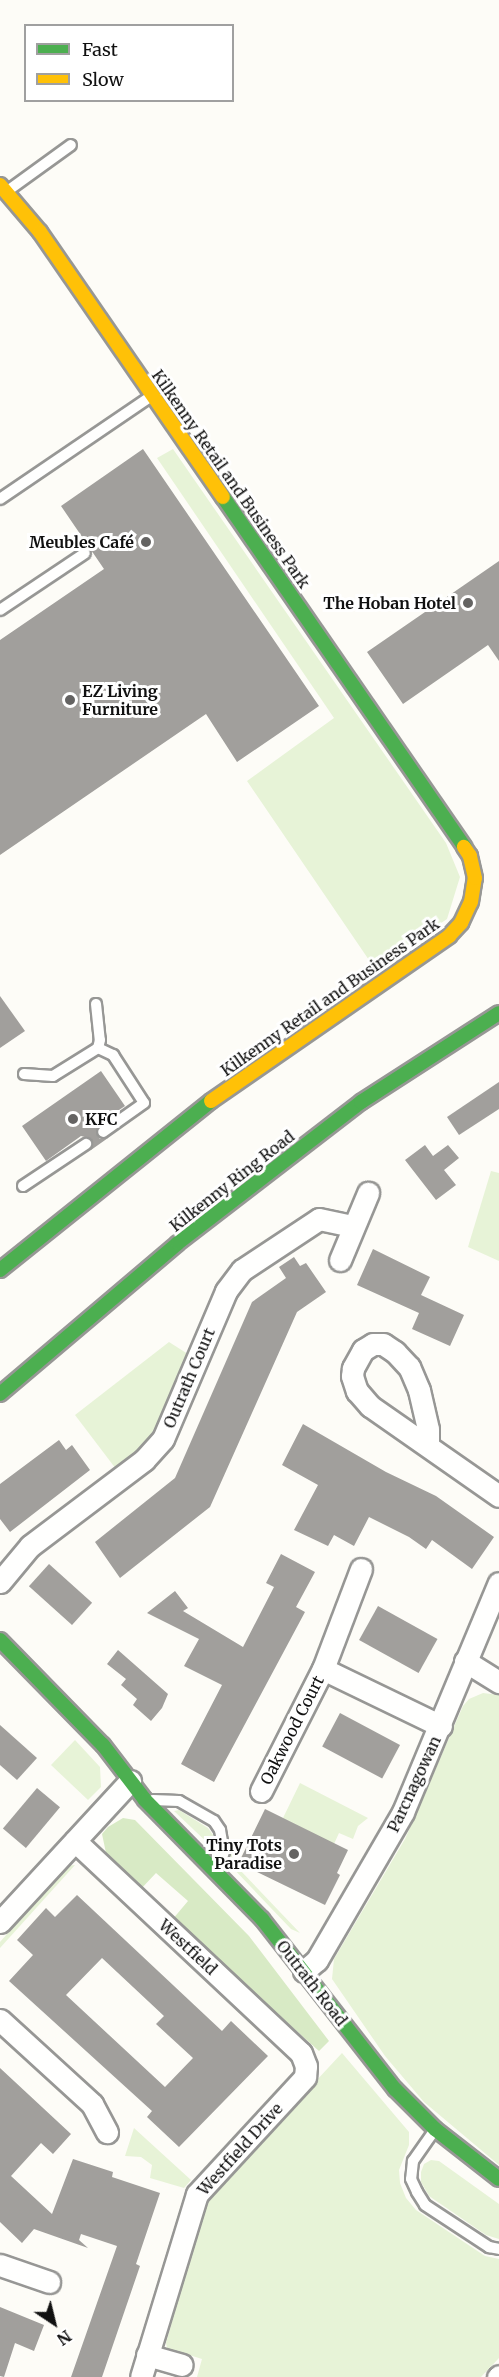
<!DOCTYPE html>
<html>
<head>
<meta charset="utf-8">
<style>
  body { margin:0 }
  #map { position:relative; width:499px; height:2377px; overflow:hidden; background:#fdfcf7; font-family:Merriweather,serif }
  div>[style] { position:absolute }
  [style*='--x'] { left:calc(var(--x)*1px); top:calc(var(--y)*1px); width:calc(var(--w)*1px); rotate:calc(var(--a)*1deg) }
  .green>* { inset:0; background:#e7f3d7 }
  .forest>* { inset:0; background:#d8eac5 }
  .building>* { inset:0; background:#a19f9c; transform-origin:0 0 }
  .roads { filter:drop-shadow(2px 0 #979795) drop-shadow(-2px 0 #979795) drop-shadow(0 2px #979795) drop-shadow(0 -2px #979795) }
  .lane>* { height:10px; margin:-5px; padding:0 5px; transform-origin:5px; border-radius:5px; background:#fffffe }
  .street>* { height:21px; margin:-10.5px; padding:0 10.5px; transform-origin:10.5px; border-radius:10.5px; background:#fffffe }
  .fast>* { height:14px; margin:-7px; padding:0 7px; transform-origin:7px; border-radius:7px; background:#4caf50 }
  .slow>* { height:14px; margin:-7px; padding:0 7px; transform-origin:7px; border-radius:7px; background:#ffc107 }
  .dots>* { width:16px; height:16px; translate:-50% -50%; box-sizing:border-box; border:3px solid #fff; border-radius:50% }
  span { translate:-50% -50%; white-space:nowrap; text-align:center; line-height:1.15; -webkit-text-stroke:6px #fff; paint-order:stroke }
  .street-label { font-size:16px; color:#111 }
  .poi-label { font-size:16px; color:#111; font-weight:700 }
  .right { translate:-100% -50%; text-align:right }
  .left { translate:0 -50%; text-align:left }
  .legend { position:absolute; left:24px; top:24px; width:210px; height:78px; box-sizing:border-box; background:#fff; border:2px solid #a0a0a0; margin:0; padding:8px 10px; list-style:none; font-size:18px; color:#111 }
  .legend li { display:flex; align-items:center; gap:12px; height:30px }
  .legend b { width:30px; border:2px solid #a0a0a0 }
  .north { position:absolute; left:24px; top:2293px; width:60px; height:60px; -webkit-text-stroke:4px #fff; paint-order:stroke; rotate:145deg; font-size:16px; font-weight:700; line-height:24px; text-align:center; color:#111 }
  .north::after { content:''; display:block; margin:auto; width:21px; height:27px; background:#111; clip-path:polygon(50% 0,100% 100%,50% 72%,0 100%) }
</style>
</head>
<body>
<div id="map">
  <div class="green">
    <div style="clip-path:polygon(173px 449px,446px 843px,460px 877px,447px 919px,387px 960px,371px 963px,247px 781px,334px 718px,157px 458px)"></div>
    <div style="clip-path:polygon(491px 1171px,499px 1173px,499px 1261px,468px 1247px)"></div>
    <div style="clip-path:polygon(169px 1342px,191px 1356px,152px 1438px,116px 1469px,75px 1415px)"></div>
    <div style="clip-path:polygon(483px 1693px,499px 1695px,499px 2165px,424px 2102px,385px 2056px,332px 1979px,334px 1959px,405px 1839px,463px 1706px,469px 1699px)"></div>
    <div style="clip-path:polygon(75px 1740px,100px 1767px,101px 1787px,88px 1800px,51px 1765px)"></div>
    <div style="clip-path:polygon(300px 1783px,368px 1818px,358px 1826px,353px 1839px,339px 1833px,334px 1844px,283px 1818px)"></div>
    <div style="clip-path:polygon(179px 1810px,208px 1828px,213px 1835px,213px 1848px,174px 1811px)"></div>
    <div style="clip-path:polygon(238px 1845px,237px 1863px,239px 1869px,300px 1933px,291px 1929px,230px 1865px,231px 1850px)"></div>
    <div style="clip-path:polygon(75px 1865px,0 1948px,0 1942px,67px 1866px)"></div>
    <div style="clip-path:polygon(342px 2053px,409px 2132px,409px 2145px,399px 2170px,400px 2183px,406px 2198px,416px 2210px,485px 2256px,499px 2259px,499px 2358px,481px 2377px,197px 2377px,202px 2359px,167px 2348px,166px 2343px,206px 2199px)"></div>
    <div style="clip-path:polygon(134px 2128px,191px 2180px,184px 2188px,150px 2178px,152px 2165px,141px 2157px,125px 2156px)"></div>
    <div style="clip-path:polygon(431px 2160px,439px 2161px,499px 2204px,499px 2239px,486px 2235px,429px 2196px,421px 2182px,421px 2172px,424px 2164px)"></div>
  </div>
  <div class="forest">
    <div style="clip-path:polygon(123px 1818px,135px 1820px,249px 1936px,329px 2041px,319px 2051px,172px 1920px,188px 1901px,156px 1873px,139px 1891px,119px 1870px,106px 1853px,102px 1834px,108px 1827px)"></div>
  </div>
  <div class="building">
    <div style="clip-path:polygon(143px 449px,319px 706px,237px 762px,206px 714px,0 855px,0 640px,104px 569px,61px 506px)"></div>
    <div style="clip-path:polygon(499px 561px,499px 661px,488px 645px,403px 704px,367px 652px)"></div>
    <div style="clip-path:polygon(0 996px,25px 1031px,0 1048px)"></div>
    <div style="clip-path:polygon(101px 1071px,125px 1106px,98px 1124px,97px 1136px,100px 1139px,108px 1138px,91px 1150px,92px 1139px,81px 1136px,46px 1161px,22px 1126px)"></div>
    <div style="clip-path:polygon(499px 1082px,499px 1109px,459px 1135px,447px 1117px)"></div>
    <div style="clip-path:polygon(425px 1145px,433px 1156px,448px 1145px,459px 1158px,444px 1170px,456px 1185px,436px 1200px,405px 1160px)"></div>
    <div style="clip-path:polygon(373px 1249px,430px 1277px,421px 1295px,464px 1315px,450px 1346px,412px 1329px,419px 1313px,357px 1285px)"></div>
    <div style="clip-path:polygon(294px 1257px,300px 1266px,306px 1263px,326px 1292px,297px 1312px,210px 1507px,120px 1578px,95px 1542px,175px 1478px,252px 1302px,286px 1278px,279px 1267px)"></div>
    <div style="clip-path:polygon(303px 1424px,386px 1472px,436px 1496px,494px 1537px,472px 1569px,432px 1540px,426px 1549px,409px 1537px,369px 1517px,354px 1546px,334px 1535px,328px 1546px,294px 1530px,318px 1485px,282px 1465px)"></div>
    <div style="clip-path:polygon(59px 1440px,66px 1450px,72px 1445px,90px 1470px,10px 1532px,0 1519px,0 1484px)"></div>
    <div style="clip-path:polygon(281px 1554px,315px 1572px,296px 1607px,305px 1612px,214px 1782px,181px 1764px,222px 1685px,184px 1666px,199px 1639px,147px 1613px,175px 1591px,188px 1608px,183px 1611px,243px 1647px,274px 1587px,266px 1583px)"></div>
    <div style="left:49px;top:1564px;width:58px;height:30px;rotate:42deg"></div>
    <div style="left:378px;top:1606px;width:68px;height:39px;rotate:29deg"></div>
    <div style="clip-path:polygon(118px 1650px,168px 1694px,162px 1708px,151px 1721px,133px 1705px,137px 1699px,121px 1685px,126px 1679px,107px 1664px)"></div>
    <div style="left:340px;top:1713px;width:68px;height:38px;rotate:28deg"></div>
    <div style="clip-path:polygon(0 1725px,37px 1758px,17px 1780px,0 1765px)"></div>
    <div style="left:37px;top:1788px;width:30px;height:53px;rotate:40deg"></div>
    <div style="clip-path:polygon(265px 1809px,348px 1850px,337px 1873px,340px 1875px,325px 1905px,253px 1870px,255px 1865px,241px 1858px)"></div>
    <div style="clip-path:polygon(evenodd,77px 1895px,222px 2031px,231px 2021px,268px 2056px,179px 2147px,147px 2117px,152px 2111px,9px 1981px,33px 1955px,17px 1940px,46px 1908px,55px 1917px,77px 1895px,102px 1958px,164px 2016px,156px 2024px,193px 2058px,165px 2087px,66px 1995px,102px 1958px)"></div>
    <div style="clip-path:polygon(0 2068px,71px 2134px,53px 2154px,41px 2143px,11px 2176px,52px 2214px,73px 2159px,113px 2172px,112px 2177px,160px 2193px,136px 2264px,140px 2266px,102px 2377px,71px 2377px,117px 2246px,81px 2234px,79px 2240px,88px 2248px,34px 2229px,22px 2243px,0 2222px)"></div>
    <div style="clip-path:polygon(0 2307px,44px 2325px,34px 2351px,15px 2343px,4px 2377px,0 2376px)"></div>
  </div>
  <div class="roads">
    <div class="lane">
      <div style="--x:6;--y:192;--w:80;--a:-35.9"></div>
      <div style="--x:0;--y:499;--w:185;--a:-34.2"></div>
      <div style="--x:0;--y:610;--w:102;--a:-33.8"></div>
      <div style="--x:96;--y:1004;--w:36;--a:84"></div>
      <div style="--x:100;--y:1040;--w:8;--a:104"></div>
      <div style="--x:24;--y:1074;--w:29;--a:4"></div>
      <div style="--x:53;--y:1076;--w:53;--a:-31.9"></div>
      <div style="--x:98;--y:1048;--w:17;--a:25"></div>
      <div style="--x:113;--y:1055;--w:57;--a:57.1"></div>
      <div style="--x:144;--y:1103;--w:50;--a:144.7"></div>
      <div style="--x:23;--y:1186;--w:76;--a:-33.7"></div>
      <div style="--x:153;--y:1800;--w:26;--a:2"></div>
      <div style="--x:179;--y:1801;--w:40;--a:29.7"></div>
      <div style="--x:214;--y:1821;--w:11;--a:56"></div>
      <div style="--x:220;--y:1830;--w:22;--a:80"></div>
      <div style="--x:224;--y:1852;--w:19;--a:108"></div>
      <div style="--x:434;--y:2131;--w:37;--a:125"></div>
      <div style="--x:413;--y:2161;--w:18;--a:96"></div>
      <div style="--x:411;--y:2179;--w:14;--a:65"></div>
      <div style="--x:417;--y:2192;--w:15;--a:58"></div>
      <div style="--x:425;--y:2205;--w:77;--a:33.3"></div>
      <div style="--x:489;--y:2247;--w:10;--a:11"></div>
    </div>
    <div class="street">
      <div style="--x:340;--y:1260;--w:73;--a:-67.3"></div>
      <div style="--x:428;--y:1445;--w:16;--a:-90"></div>
      <div style="--x:428;--y:1429;--w:40;--a:-103"></div>
      <div style="--x:419;--y:1390;--w:25;--a:-113"></div>
      <div style="--x:409;--y:1367;--w:21;--a:-133"></div>
      <div style="--x:395;--y:1352;--w:14;--a:-146"></div>
      <div style="--x:383;--y:1344;--w:10;--a:180"></div>
      <div style="--x:373;--y:1344;--w:12;--a:149"></div>
      <div style="--x:363;--y:1350;--w:21;--a:119"></div>
      <div style="--x:353;--y:1368;--w:8;--a:97"></div>
      <div style="--x:352;--y:1376;--w:16;--a:72"></div>
      <div style="--x:357;--y:1391;--w:20;--a:49"></div>
      <div style="--x:370;--y:1406;--w:157;--a:34.9"></div>
      <div style="--x:0;--y:1582;--w:47;--a:-50.2"></div>
      <div style="--x:30;--y:1546;--w:143;--a:-37"></div>
      <div style="--x:144;--y:1460;--w:28;--a:-48"></div>
      <div style="--x:163;--y:1439;--w:161;--a:-66.9"></div>
      <div style="--x:226;--y:1291;--w:26;--a:-53"></div>
      <div style="--x:242;--y:1270;--w:92;--a:-33.5"></div>
      <div style="--x:319;--y:1219;--w:35;--a:12"></div>
      <div style="--x:465;--y:1661;--w:40;--a:32"></div>
      <div style="--x:323;--y:1669;--w:131;--a:25.8"></div>
      <div style="--x:261;--y:1791;--w:137;--a:-63.1"></div>
      <div style="--x:323;--y:1669;--w:107;--a:-69.2"></div>
      <div style="--x:75;--y:1841;--w:310;--a:43.2"></div>
      <div style="--x:301;--y:2053;--w:14;--a:69"></div>
      <div style="--x:306;--y:2066;--w:11;--a:95"></div>
      <div style="--x:305;--y:2077;--w:159;--a:132.7"></div>
      <div style="--x:197;--y:2194;--w:191;--a:107"></div>
      <div style="--x:0;--y:1922;--w:192;--a:-47.3"></div>
      <div style="--x:304;--y:1971;--w:17;--a:-40"></div>
      <div style="--x:317;--y:1960;--w:171;--a:-59.8"></div>
      <div style="--x:403;--y:1812;--w:248;--a:-67.3"></div>
      <div style="--x:0;--y:2020;--w:125;--a:42.4"></div>
      <div style="--x:92;--y:2104;--w:32;--a:62"></div>
      <div style="--x:0;--y:2265;--w:52;--a:19.1"></div>
      <div style="--x:147;--y:2355;--w:36;--a:16"></div>
      <div style="--x:498;--y:2377;--w:1;--a:-45"></div>
    </div>
    <div class="fast">
      <div style="--x:223;--y:497;--w:425;--a:55.4"></div>
      <div style="--x:0;--y:1270;--w:270;--a:-38.7"></div>
      <div style="--x:0;--y:1394;--w:233;--a:-40.3"></div>
      <div style="--x:178;--y:1243;--w:231;--a:-37.6"></div>
      <div style="--x:361;--y:1102;--w:164;--a:-32.8"></div>
      <div style="--x:0;--y:1640;--w:147;--a:45.6"></div>
      <div style="--x:103;--y:1745;--w:69;--a:52.6"></div>
      <div style="--x:145;--y:1800;--w:167;--a:45.5"></div>
      <div style="--x:262;--y:1919;--w:216;--a:52"></div>
      <div style="--x:395;--y:2089;--w:57;--a:45"></div>
      <div style="--x:435;--y:2129;--w:81;--a:38"></div>
    </div>
    <div class="slow">
      <div style="--x:0;--y:185;--w:62;--a:49.6"></div>
      <div style="--x:40;--y:232;--w:322;--a:55.4"></div>
      <div style="--x:211;--y:1101;--w:290;--a:-34.7"></div>
      <div style="--x:449;--y:936;--w:18;--a:-47"></div>
      <div style="--x:461;--y:923;--w:23;--a:-65"></div>
      <div style="--x:471;--y:902;--w:24;--a:-81"></div>
      <div style="--x:475;--y:878;--w:23;--a:-103"></div>
      <div style="--x:470;--y:856;--w:11;--a:-124"></div>
    </div>
  </div>
  <div class="dots">
    <div style="left:146px;top:542px;background:#646362"></div>
    <div style="left:468px;top:603px;background:#646362"></div>
    <div style="left:70px;top:700px;background:#646362"></div>
    <div style="left:73px;top:1119px;background:#646362"></div>
    <div style="left:294px;top:1854px;background:#646362"></div>
  </div>
  <div class="street-label">
    <span style="left:231px;top:479px;rotate:55deg">Kilkenny Retail and Business Park</span>
    <span style="left:330px;top:997px;rotate:-35deg">Kilkenny Retail and Business Park</span>
    <span style="left:232px;top:1181px;rotate:-38deg">Kilkenny Ring Road</span>
    <span style="left:189px;top:1378px;rotate:-67deg">Outrath Court</span>
    <span style="left:292px;top:1730px;rotate:-63deg">Oakwood Court</span>
    <span style="left:414px;top:1784px;rotate:-65deg">Parcnagowan</span>
    <span style="left:188px;top:1947px;rotate:43deg">Westfield</span>
    <span style="left:312px;top:1983px;rotate:52deg">Outrath Road</span>
    <span style="left:240px;top:2149px;rotate:-48deg">Westfield Drive</span>
  </div>
  <div class="poi-label">
    <span class="right" style="left:134px;top:542px">Meubles Café</span>
    <span class="right" style="left:456px;top:603px">The Hoban Hotel</span>
    <span class="left" style="left:82px;top:700px">EZ Living<br>Furniture</span>
    <span class="left" style="left:85px;top:1119px">KFC</span>
    <span class="right" style="left:282px;top:1854px">Tiny Tots<br>Paradise</span>
  </div>
  <ul class="legend">
  <li><b style="height:8px;background:#4caf50"></b>Fast</li>
  <li><b style="height:8px;background:#ffc107"></b>Slow</li>
  </ul>
  <div class="north">N</div>
</div>
</body>
</html>
